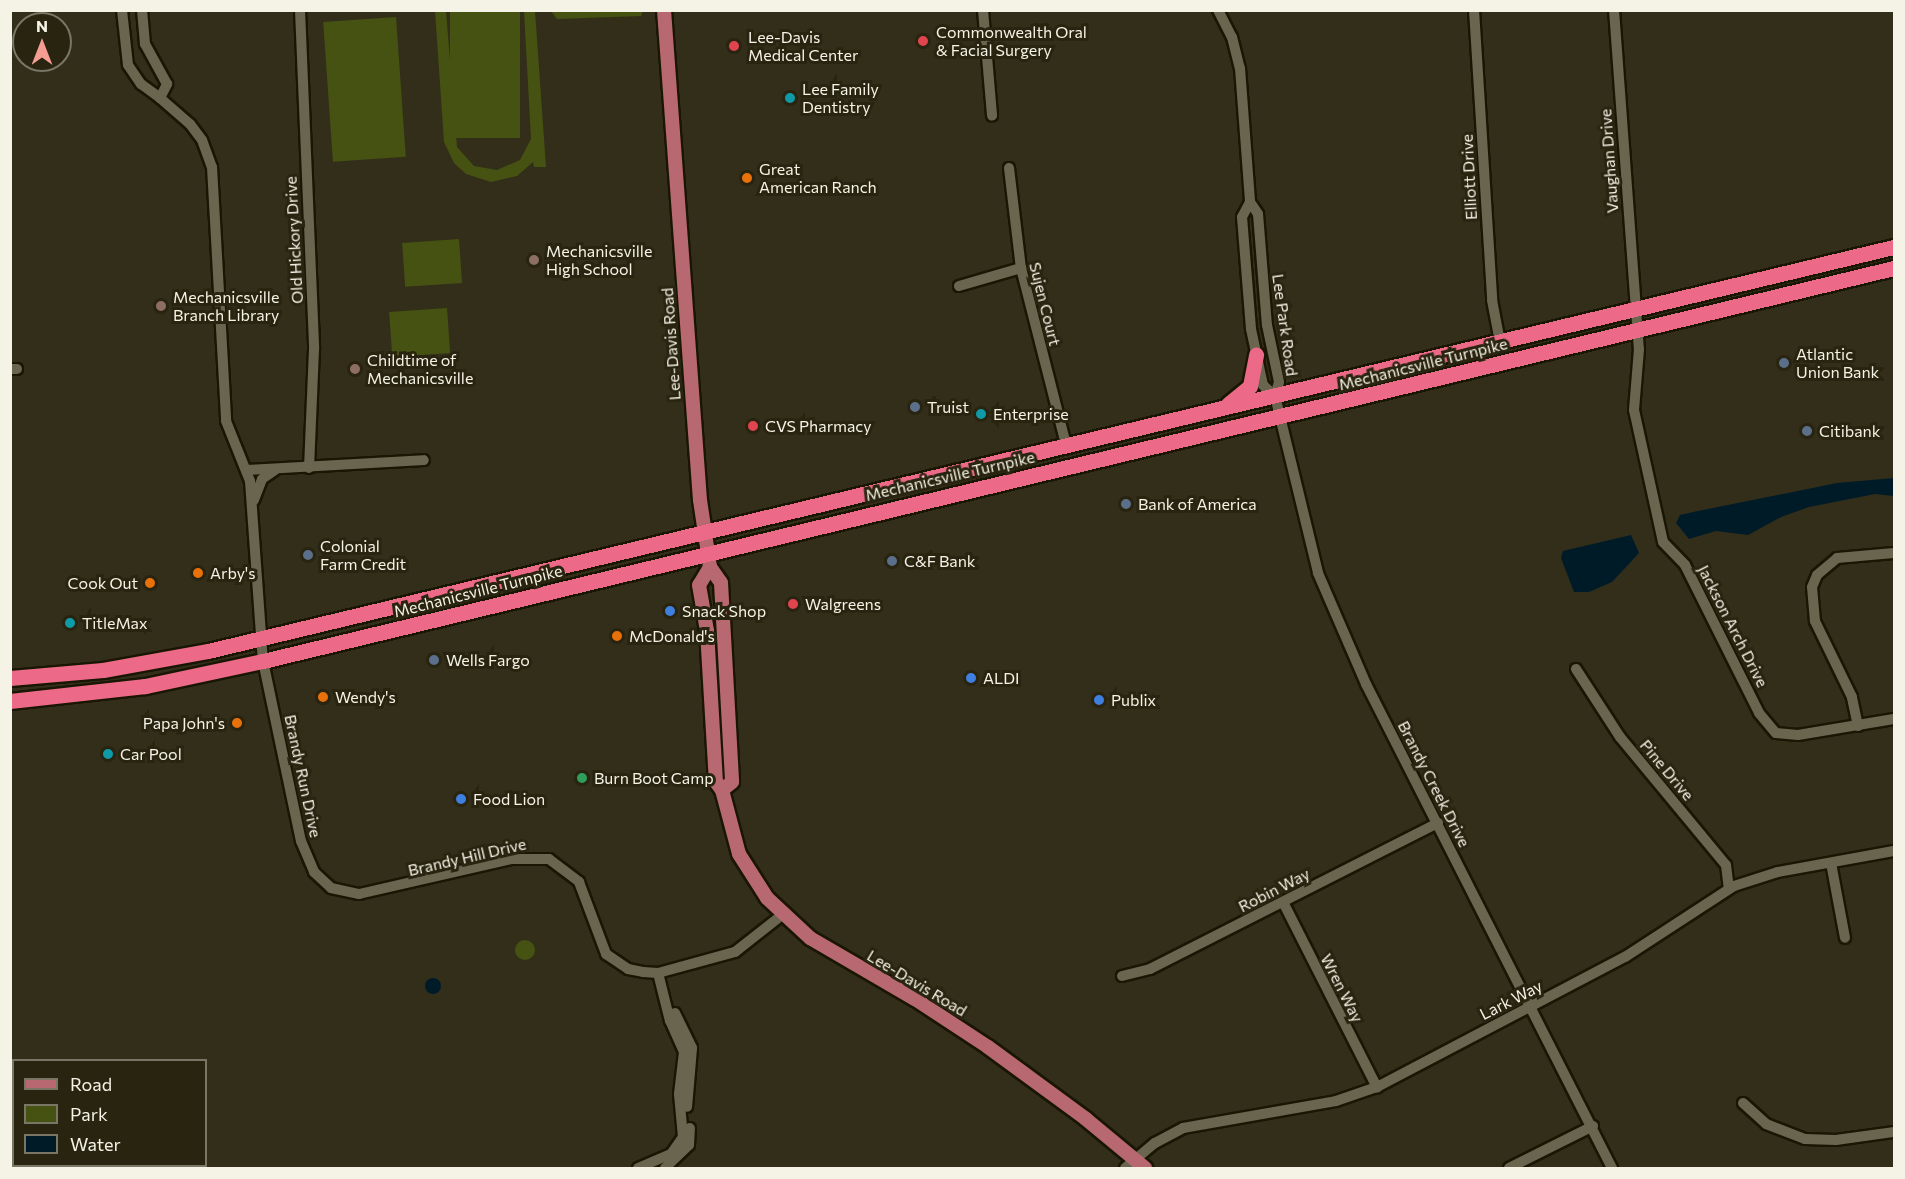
<!DOCTYPE html>
<html>
<head>
<meta charset="utf-8">
<style>
  body { margin:0 }
  #map { position:relative; width:1905px; height:1179px; overflow:hidden; background:#322e1a; font-family:Commissioner,sans-serif }
  div>[style] { position:absolute }
  [style*='--x'] { left:calc(var(--x)*1px); top:calc(var(--y)*1px); width:calc(var(--w)*1px); rotate:calc(var(--a)*1deg) }
  .green>* { inset:0; background:#465212; transform-origin:0 0 }
  .round { border-radius:50% }
  .water>* { inset:0; background:#001b28 }
  .roads { filter:drop-shadow(2px 0 #1a1604) drop-shadow(-2px 0 #1a1604) drop-shadow(0 2px #1a1604) drop-shadow(0 -2px #1a1604) }
  .minor>* { height:10px; margin:-5px; padding:0 5px; transform-origin:5px; border-radius:5px; background:#69654f }
  .major>* { height:14px; margin:-7px; padding:0 7px; transform-origin:7px; border-radius:7px; background:#b86871 }
  .highway>* { height:15px; margin:-7.5px; padding:0 7.5px; transform-origin:7.5px; border-radius:7.5px; background:#ec6a87 }
  .dots>* { width:16px; height:16px; translate:-50% -50%; box-sizing:border-box; border:3px solid #282410; border-radius:50% }
  span { translate:-50% -50%; white-space:nowrap; text-align:center; line-height:1.15; -webkit-text-stroke:6px #282410; paint-order:stroke }
  .poi-label { font-size:16px; color:#f5f2e6 }
  .left { translate:0 -50%; text-align:left }
  .right { translate:-100% -50%; text-align:right }
  .street-label { font-size:16px; color:#f5f2e6 }
  .frame { position:absolute; inset:0; border:12px solid #f5f2e6; pointer-events:none }
  .legend { position:absolute; left:12px; top:1059px; width:195px; height:108px; box-sizing:border-box; background:#282410; border:2px solid #7a7666; margin:0; padding:8px 10px; list-style:none; font-size:18px; color:#f5f2e6 }
  .legend li { display:flex; align-items:center; gap:12px; height:30px }
  .legend b { width:30px; border:2px solid #7a7666 }
  .north { position:absolute; left:12px; top:12px; width:60px; height:60px; box-sizing:border-box; background:#282410; border:2px solid #7a7666; border-radius:50%; rotate:0deg; font-size:16px; font-weight:700; line-height:24px; text-align:center; color:#f5f2e6 }
  .north::after { content:''; display:block; margin:auto; width:21px; height:27px; background:#f59c93; clip-path:polygon(50% 0,100% 100%,50% 72%,0 100%) }
</style>
</head>
<body>
<div id="map">
  <div class="green">
    <div style="clip-path:polygon(435px 11px,446px 11px,457px 147px,474px 166px,497px 170px,520px 160px,531px 139px,524px 11px,535px 11px,546px 167px,534px 167px,533px 162px,517px 176px,491px 182px,466px 174px,454px 163px,444px 142px)"></div>
    <div style="left:450px;top:11px;width:70px;height:127px"></div>
    <div style="clip-path:polygon(551px 11px,643px 11px,641px 16px,557px 19px)"></div>
    <div style="left:396px;top:17px;width:140px;height:73px;rotate:86deg"></div>
    <div style="left:459px;top:239px;width:44px;height:57px;rotate:86deg"></div>
    <div style="left:447px;top:308px;width:45px;height:58px;rotate:86deg"></div>
    <div class="round" style="left:515px;top:940px;width:20px;height:20px"></div>
  </div>
  <div class="water">
    <div style="clip-path:polygon(1894px 478px,1894px 496px,1875px 494px,1809px 507px,1781px 517px,1748px 535px,1716px 531px,1689px 539px,1676px 523px,1680px 515px,1698px 511px,1837px 483px)"></div>
    <div style="clip-path:polygon(1631px 535px,1639px 553px,1612px 582px,1589px 592px,1574px 592px,1561px 558px,1563px 551px)"></div>
    <div class="round" style="left:425px;top:978px;width:16px;height:16px"></div>
  </div>
  <div class="roads">
    <div class="minor">
      <div style="--x:122;--y:10;--w:55;--a:83.8"></div>
      <div style="--x:128;--y:65;--w:23;--a:56"></div>
      <div style="--x:141;--y:84;--w:24;--a:36"></div>
      <div style="--x:160;--y:98;--w:16;--a:-63"></div>
      <div style="--x:167;--y:84;--w:46;--a:-118.8"></div>
      <div style="--x:145;--y:44;--w:34;--a:-95"></div>
      <div style="--x:300;--y:10;--w:339;--a:87.6"></div>
      <div style="--x:314;--y:349;--w:119;--a:92.4"></div>
      <div style="--x:983;--y:10;--w:106;--a:85.1"></div>
      <div style="--x:1218;--y:10;--w:30;--a:63"></div>
      <div style="--x:1232;--y:37;--w:32;--a:76"></div>
      <div style="--x:1240;--y:68;--w:134;--a:85.7"></div>
      <div style="--x:1250;--y:202;--w:14;--a:56"></div>
      <div style="--x:1258;--y:214;--w:111;--a:85.4"></div>
      <div style="--x:1267;--y:325;--w:58;--a:78.1"></div>
      <div style="--x:1279;--y:382;--w:15;--a:106"></div>
      <div style="--x:1275;--y:396;--w:182;--a:76.3"></div>
      <div style="--x:1318;--y:573;--w:121;--a:66.6"></div>
      <div style="--x:1366;--y:684;--w:543;--a:63.06"></div>
      <div style="--x:1474;--y:10;--w:291;--a:86.4"></div>
      <div style="--x:1492;--y:300;--w:43;--a:79.2"></div>
      <div style="--x:1614;--y:10;--w:340;--a:85.8"></div>
      <div style="--x:1639;--y:349;--w:61;--a:94.7"></div>
      <div style="--x:1634;--y:410;--w:135;--a:77.6"></div>
      <div style="--x:1663;--y:542;--w:32;--a:46"></div>
      <div style="--x:1685;--y:565;--w:165;--a:63.4"></div>
      <div style="--x:1759;--y:713;--w:26;--a:50"></div>
      <div style="--x:1776;--y:733;--w:22;--a:5"></div>
      <div style="--x:1798;--y:735;--w:97;--a:-9.5"></div>
      <div style="--x:160;--y:98;--w:40;--a:41"></div>
      <div style="--x:190;--y:124;--w:20;--a:53"></div>
      <div style="--x:202;--y:140;--w:29;--a:70"></div>
      <div style="--x:212;--y:167;--w:254;--a:86.8"></div>
      <div style="--x:226;--y:421;--w:65;--a:68.2"></div>
      <div style="--x:250;--y:481;--w:180;--a:85.9"></div>
      <div style="--x:263;--y:661;--w:184;--a:78.1"></div>
      <div style="--x:301;--y:841;--w:34;--a:67"></div>
      <div style="--x:314;--y:872;--w:23;--a:43"></div>
      <div style="--x:331;--y:888;--w:29;--a:12"></div>
      <div style="--x:359;--y:894;--w:157;--a:-12.9"></div>
      <div style="--x:512;--y:859;--w:37;--a:0"></div>
      <div style="--x:549;--y:859;--w:38;--a:37"></div>
      <div style="--x:579;--y:882;--w:77;--a:69.4"></div>
      <div style="--x:606;--y:954;--w:27;--a:34"></div>
      <div style="--x:628;--y:969;--w:15;--a:11"></div>
      <div style="--x:643;--y:972;--w:15;--a:4"></div>
      <div style="--x:658;--y:973;--w:80;--a:-15.3"></div>
      <div style="--x:735;--y:952;--w:60;--a:-38.2"></div>
      <div style="--x:1009;--y:168;--w:101;--a:83.2"></div>
      <div style="--x:1021;--y:268;--w:182;--a:75.7"></div>
      <div style="--x:1250;--y:202;--w:17;--a:118"></div>
      <div style="--x:1242;--y:217;--w:112;--a:85.4"></div>
      <div style="--x:1251;--y:329;--w:57;--a:77.9"></div>
      <div style="--x:1263;--y:385;--w:16;--a:43"></div>
      <div style="--x:959;--y:286;--w:65;--a:-16.2"></div>
      <div style="--x:10;--y:369;--w:7;--a:0"></div>
      <div style="--x:247;--y:470;--w:177;--a:-3.2"></div>
      <div style="--x:254;--y:500;--w:22;--a:-69"></div>
      <div style="--x:262;--y:479;--w:16;--a:-35"></div>
      <div style="--x:1576;--y:669;--w:81;--a:57.1"></div>
      <div style="--x:1620;--y:737;--w:166;--a:50.4"></div>
      <div style="--x:1726;--y:865;--w:24;--a:83"></div>
      <div style="--x:1858;--y:726;--w:30;--a:-102"></div>
      <div style="--x:1852;--y:697;--w:85;--a:-116"></div>
      <div style="--x:1815;--y:621;--w:34;--a:-95"></div>
      <div style="--x:1812;--y:587;--w:13;--a:-67"></div>
      <div style="--x:1817;--y:575;--w:26;--a:-40"></div>
      <div style="--x:1837;--y:558;--w:57;--a:-5"></div>
      <div style="--x:1831;--y:863;--w:76;--a:79.4"></div>
      <div style="--x:1283;--y:902;--w:208;--a:63.1"></div>
      <div style="--x:1122;--y:976;--w:29;--a:-14"></div>
      <div style="--x:1150;--y:969;--w:323;--a:-26.9"></div>
      <div style="--x:675;--y:1013;--w:39;--a:64"></div>
      <div style="--x:692;--y:1048;--w:59;--a:94.8"></div>
      <div style="--x:1743;--y:1103;--w:31;--a:42"></div>
      <div style="--x:1766;--y:1124;--w:42;--a:21"></div>
      <div style="--x:1805;--y:1139;--w:31;--a:2"></div>
      <div style="--x:1836;--y:1140;--w:59;--a:-7.9"></div>
      <div style="--x:638;--y:1168;--w:36;--a:-23"></div>
      <div style="--x:671;--y:1154;--w:21;--a:-55"></div>
      <div style="--x:683;--y:1137;--w:43;--a:-95.3"></div>
      <div style="--x:679;--y:1094;--w:42;--a:-83.2"></div>
      <div style="--x:684;--y:1052;--w:34;--a:-114"></div>
      <div style="--x:670;--y:1021;--w:49;--a:-104"></div>
      <div style="--x:665;--y:1168;--w:33;--a:-44"></div>
      <div style="--x:689;--y:1145;--w:17;--a:-87"></div>
      <div style="--x:1125;--y:1168;--w:39;--a:-40"></div>
      <div style="--x:1155;--y:1143;--w:32;--a:-28"></div>
      <div style="--x:1183;--y:1128;--w:155;--a:-10"></div>
      <div style="--x:1336;--y:1101;--w:43;--a:-18.9"></div>
      <div style="--x:1377;--y:1087;--w:280;--a:-27.7"></div>
      <div style="--x:1625;--y:957;--w:130;--a:-33.1"></div>
      <div style="--x:1734;--y:886;--w:46;--a:-17.7"></div>
      <div style="--x:1778;--y:872;--w:118;--a:-10.3"></div>
      <div style="--x:1509;--y:1168;--w:94;--a:-26.6"></div>
    </div>
    <div class="major">
      <div style="--x:664;--y:10;--w:491;--a:85.8"></div>
      <div style="--x:700;--y:500;--w:68;--a:81.5"></div>
      <div style="--x:710;--y:567;--w:19;--a:55"></div>
      <div style="--x:721;--y:583;--w:199;--a:86.8"></div>
      <div style="--x:732;--y:782;--w:13;--a:141"></div>
      <div style="--x:710;--y:567;--w:21;--a:121"></div>
      <div style="--x:699;--y:585;--w:47;--a:80.1"></div>
      <div style="--x:707;--y:631;--w:151;--a:86.6"></div>
      <div style="--x:716;--y:782;--w:10;--a:53"></div>
      <div style="--x:722;--y:790;--w:66;--a:75.1"></div>
      <div style="--x:739;--y:854;--w:52;--a:57.5"></div>
      <div style="--x:767;--y:898;--w:59;--a:42.9"></div>
      <div style="--x:810;--y:938;--w:121;--a:30.2"></div>
      <div style="--x:915;--y:999;--w:87;--a:33.3"></div>
      <div style="--x:988;--y:1047;--w:122;--a:36.3"></div>
      <div style="--x:1086;--y:1119;--w:77;--a:39.7"></div>
    </div>
    <div class="highway">
      <div style="--x:1228;--y:404;--w:28;--a:-39"></div>
      <div style="--x:1250;--y:386;--w:32;--a:-79"></div>
      <div style="--x:10;--y:678;--w:93;--a:-4.9"></div>
      <div style="--x:103;--y:670;--w:107;--a:-10.3"></div>
      <div style="--x:208;--y:651;--w:1734;--a:-13.48"></div>
      <div style="--x:10;--y:701;--w:136;--a:-6.3"></div>
      <div style="--x:145;--y:686;--w:121;--a:-12"></div>
      <div style="--x:263;--y:661;--w:1678;--a:-13.55"></div>
    </div>
  </div>
  <div class="dots">
    <div style="left:923px;top:41px;background:#e0444e"></div>
    <div style="left:734px;top:46px;background:#e0444e"></div>
    <div style="left:790px;top:98px;background:#0f9aa8"></div>
    <div style="left:747px;top:178px;background:#e8710a"></div>
    <div style="left:534px;top:260px;background:#8d6e63"></div>
    <div style="left:161px;top:306px;background:#8d6e63"></div>
    <div style="left:1784px;top:363px;background:#5c6f8a"></div>
    <div style="left:355px;top:369px;background:#8d6e63"></div>
    <div style="left:915px;top:407px;background:#5c6f8a"></div>
    <div style="left:981px;top:414px;background:#0f9aa8"></div>
    <div style="left:753px;top:426px;background:#e0444e"></div>
    <div style="left:1807px;top:431px;background:#5c6f8a"></div>
    <div style="left:1126px;top:504px;background:#5c6f8a"></div>
    <div style="left:308px;top:555px;background:#5c6f8a"></div>
    <div style="left:892px;top:561px;background:#5c6f8a"></div>
    <div style="left:198px;top:573px;background:#e8710a"></div>
    <div style="left:150px;top:583px;background:#e8710a"></div>
    <div style="left:793px;top:604px;background:#e0444e"></div>
    <div style="left:670px;top:611px;background:#3f7fe0"></div>
    <div style="left:70px;top:623px;background:#0f9aa8"></div>
    <div style="left:617px;top:636px;background:#e8710a"></div>
    <div style="left:434px;top:660px;background:#5c6f8a"></div>
    <div style="left:971px;top:678px;background:#3f7fe0"></div>
    <div style="left:323px;top:697px;background:#e8710a"></div>
    <div style="left:1099px;top:700px;background:#3f7fe0"></div>
    <div style="left:237px;top:723px;background:#e8710a"></div>
    <div style="left:108px;top:754px;background:#0f9aa8"></div>
    <div style="left:582px;top:778px;background:#2e9e5b"></div>
    <div style="left:461px;top:799px;background:#3f7fe0"></div>
  </div>
  <div class="poi-label">
    <span class="left" style="left:936px;top:41px">Commonwealth Oral<br>&amp; Facial Surgery</span>
    <span class="left" style="left:748px;top:46px">Lee-Davis<br>Medical Center</span>
    <span class="left" style="left:802px;top:98px">Lee Family<br>Dentistry</span>
    <span class="left" style="left:759px;top:178px">Great<br>American Ranch</span>
    <span class="left" style="left:546px;top:260px">Mechanicsville<br>High School</span>
    <span class="left" style="left:173px;top:306px">Mechanicsville<br>Branch Library</span>
    <span class="left" style="left:1796px;top:363px">Atlantic<br>Union Bank</span>
    <span class="left" style="left:367px;top:369px">Childtime of<br>Mechanicsville</span>
    <span class="left" style="left:927px;top:407px">Truist</span>
    <span class="left" style="left:993px;top:414px">Enterprise</span>
    <span class="left" style="left:765px;top:426px">CVS Pharmacy</span>
    <span class="left" style="left:1819px;top:431px">Citibank</span>
    <span class="left" style="left:1138px;top:504px">Bank of America</span>
    <span class="left" style="left:320px;top:555px">Colonial<br>Farm Credit</span>
    <span class="left" style="left:904px;top:561px">C&amp;F Bank</span>
    <span class="left" style="left:210px;top:573px">Arby's</span>
    <span class="right" style="left:138px;top:583px">Cook Out</span>
    <span class="left" style="left:805px;top:604px">Walgreens</span>
    <span class="left" style="left:682px;top:611px">Snack Shop</span>
    <span class="left" style="left:82px;top:623px">TitleMax</span>
    <span class="left" style="left:629px;top:636px">McDonald's</span>
    <span class="left" style="left:446px;top:660px">Wells Fargo</span>
    <span class="left" style="left:983px;top:678px">ALDI</span>
    <span class="left" style="left:335px;top:697px">Wendy's</span>
    <span class="left" style="left:1111px;top:700px">Publix</span>
    <span class="right" style="left:225px;top:723px">Papa John's</span>
    <span class="left" style="left:120px;top:754px">Car Pool</span>
    <span class="left" style="left:594px;top:778px">Burn Boot Camp</span>
    <span class="left" style="left:473px;top:799px">Food Lion</span>
  </div>
  <div class="street-label">
    <span style="left:1609px;top:161px;rotate:-94deg">Vaughan Drive</span>
    <span style="left:1469px;top:177px;rotate:-93deg">Elliott Drive</span>
    <span style="left:294px;top:240px;rotate:-93deg">Old Hickory Drive</span>
    <span style="left:1045px;top:304px;rotate:76deg">Sujen Court</span>
    <span style="left:1285px;top:325px;rotate:82deg">Lee Park Road</span>
    <span style="left:671px;top:344px;rotate:-94deg">Lee-Davis Road</span>
    <span style="left:1423px;top:364px;rotate:-14deg">Mechanicsville Turnpike</span>
    <span style="left:950px;top:476px;rotate:-13deg">Mechanicsville Turnpike</span>
    <span style="left:478px;top:591px;rotate:-14deg">Mechanicsville Turnpike</span>
    <span style="left:1733px;top:626px;rotate:63deg">Jackson Arch Drive</span>
    <span style="left:1667px;top:770px;rotate:50deg">Pine Drive</span>
    <span style="left:303px;top:776px;rotate:78deg">Brandy Run Drive</span>
    <span style="left:1434px;top:784px;rotate:63deg">Brandy Creek Drive</span>
    <span style="left:467px;top:857px;rotate:-13deg">Brandy Hill Drive</span>
    <span style="left:1274px;top:890px;rotate:-27deg">Robin Way</span>
    <span style="left:917px;top:983px;rotate:31deg">Lee-Davis Road</span>
    <span style="left:1342px;top:988px;rotate:63deg">Wren Way</span>
    <span style="left:1511px;top:1000px;rotate:-27deg">Lark Way</span>
  </div>
  <div class="frame"></div>
  <ul class="legend">
  <li><b style="height:8px;background:#b86871"></b>Road</li>
  <li><b style="height:16px;background:#465212"></b>Park</li>
  <li><b style="height:16px;background:#001b28"></b>Water</li>
  </ul>
  <div class="north">N</div>
</div>
</body>
</html>
